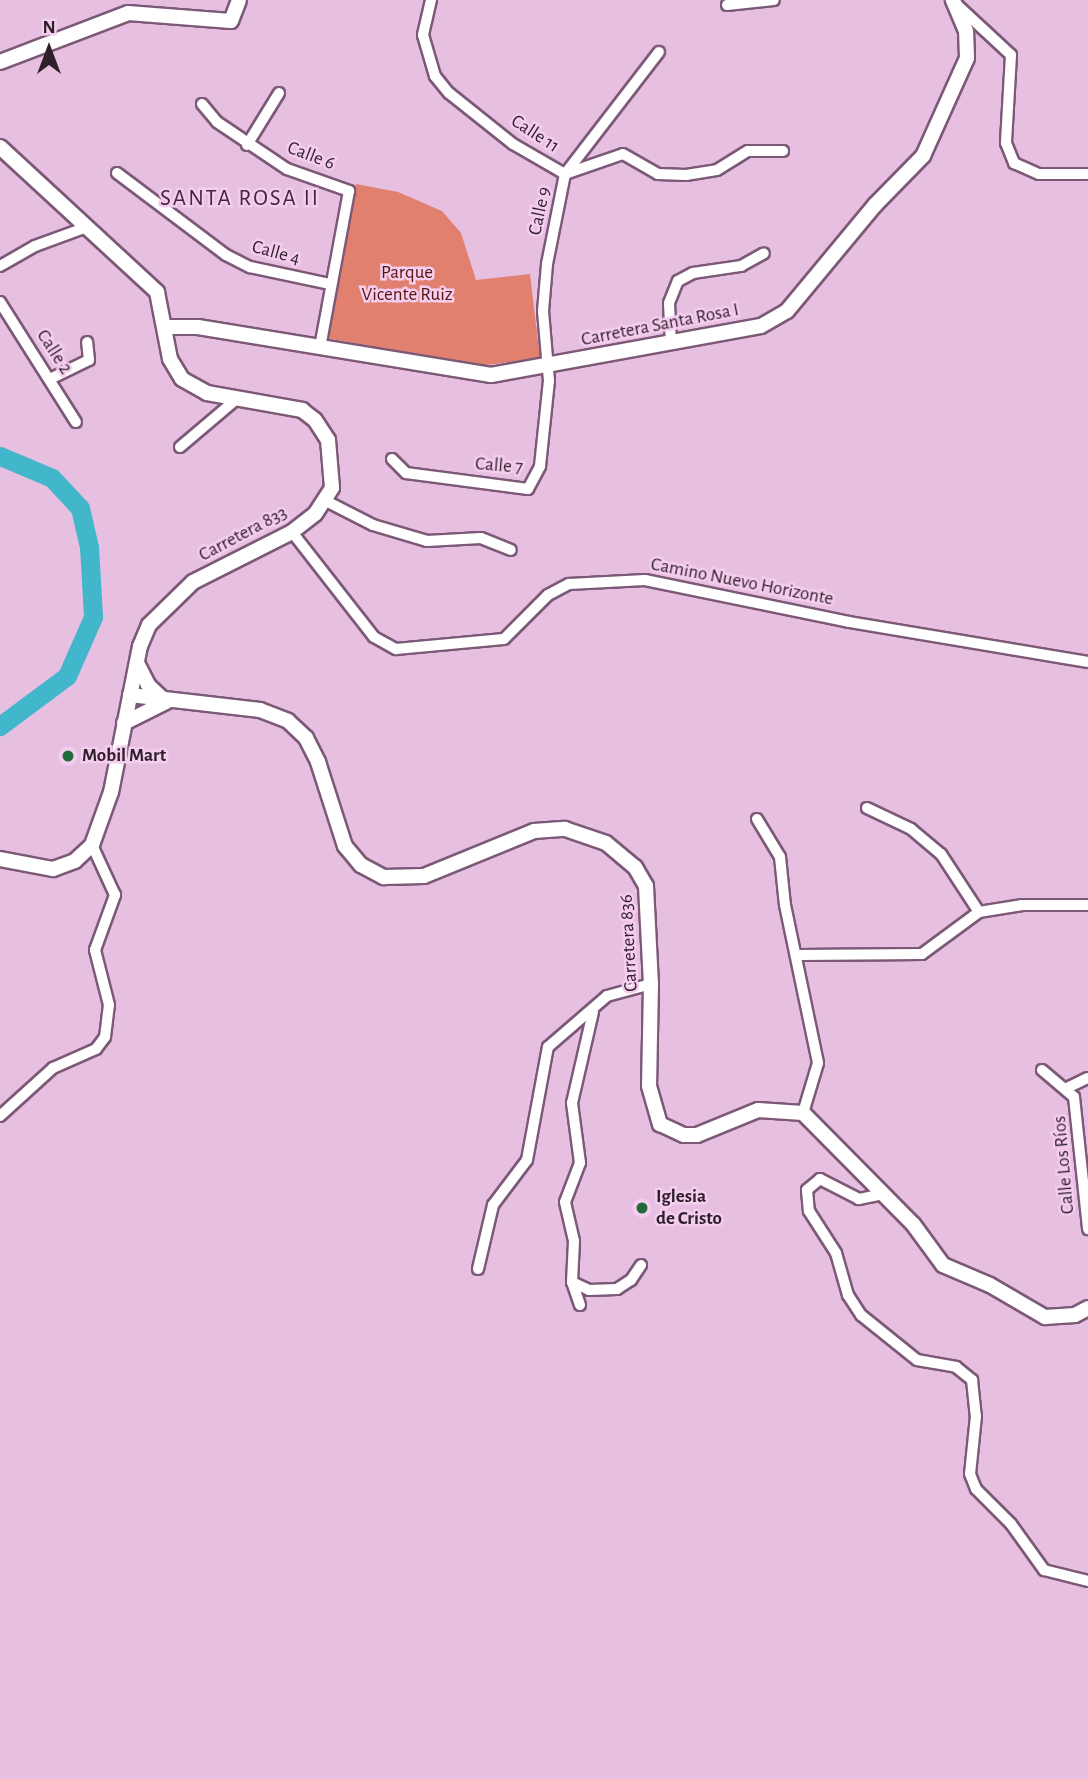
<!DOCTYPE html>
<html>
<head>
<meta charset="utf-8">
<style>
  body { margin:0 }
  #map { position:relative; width:1088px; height:1779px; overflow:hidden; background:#e7c0e1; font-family:"Alegreya Sans",sans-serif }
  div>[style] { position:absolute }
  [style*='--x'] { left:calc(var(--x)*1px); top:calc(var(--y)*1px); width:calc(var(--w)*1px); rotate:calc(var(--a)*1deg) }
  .green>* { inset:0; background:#e1806e }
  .river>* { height:19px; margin:-9.5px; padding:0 9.5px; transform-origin:9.5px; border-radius:9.5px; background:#42b6ca }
  .roads { filter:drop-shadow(2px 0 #7c5977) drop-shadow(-2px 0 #7c5977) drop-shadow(0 2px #7c5977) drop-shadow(0 -2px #7c5977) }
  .street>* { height:10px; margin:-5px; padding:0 5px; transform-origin:5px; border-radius:5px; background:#fff }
  .secondary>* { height:14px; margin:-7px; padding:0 7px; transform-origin:7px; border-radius:7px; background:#fff }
  .dots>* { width:19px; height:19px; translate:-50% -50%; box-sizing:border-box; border:4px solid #f5cdee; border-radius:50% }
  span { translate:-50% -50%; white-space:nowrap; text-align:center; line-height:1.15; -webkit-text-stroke:5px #f5cdee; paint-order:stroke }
  .street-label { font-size:19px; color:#2e1f2b }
  .park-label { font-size:19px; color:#57160d }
  .poi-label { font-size:19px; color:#2e1f2b; font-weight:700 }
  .left { translate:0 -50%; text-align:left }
  .quarter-label { font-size:23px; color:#442640; letter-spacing:2px }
  .north { position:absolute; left:14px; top:14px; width:70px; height:70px; -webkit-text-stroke:5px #f5cdee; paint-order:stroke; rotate:0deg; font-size:19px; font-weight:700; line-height:28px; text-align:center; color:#2e1f2b }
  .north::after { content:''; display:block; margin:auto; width:24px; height:32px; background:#2e1f2b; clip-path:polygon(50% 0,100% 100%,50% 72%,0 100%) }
</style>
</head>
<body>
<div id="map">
  <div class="green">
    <div style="clip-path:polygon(356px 184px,398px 192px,442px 211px,461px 233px,476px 280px,530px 274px,540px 358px,479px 366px,326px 338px)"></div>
  </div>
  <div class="river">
    <div style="--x:0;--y:456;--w:56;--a:22.9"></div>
    <div style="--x:52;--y:478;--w:41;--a:47"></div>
    <div style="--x:80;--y:508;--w:40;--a:77"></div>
    <div style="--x:89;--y:547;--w:70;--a:86.7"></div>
    <div style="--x:93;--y:617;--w:64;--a:113.8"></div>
    <div style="--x:67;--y:676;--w:84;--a:143.3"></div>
  </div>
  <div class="roads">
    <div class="street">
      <div style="--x:431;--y:0;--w:36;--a:103"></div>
      <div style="--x:423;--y:35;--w:43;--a:73.7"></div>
      <div style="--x:435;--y:76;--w:22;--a:51"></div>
      <div style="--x:449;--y:93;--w:82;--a:38.6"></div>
      <div style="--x:513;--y:144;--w:60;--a:30"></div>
      <div style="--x:565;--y:174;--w:61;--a:-19"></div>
      <div style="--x:623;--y:154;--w:40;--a:29.7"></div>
      <div style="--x:658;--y:174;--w:28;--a:2"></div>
      <div style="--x:686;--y:175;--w:31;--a:-9"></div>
      <div style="--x:717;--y:170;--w:36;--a:-32"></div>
      <div style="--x:748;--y:151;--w:35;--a:0"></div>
      <div style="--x:956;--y:4;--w:75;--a:42.8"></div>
      <div style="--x:1011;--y:55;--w:88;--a:93.3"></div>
      <div style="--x:1006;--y:143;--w:22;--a:68"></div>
      <div style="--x:1014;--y:163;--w:27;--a:24"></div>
      <div style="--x:1039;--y:174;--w:48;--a:0"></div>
      <div style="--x:727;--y:5;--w:47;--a:-6.1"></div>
      <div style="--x:202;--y:104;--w:23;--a:50"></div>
      <div style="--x:217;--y:122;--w:84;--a:33.9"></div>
      <div style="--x:287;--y:169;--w:66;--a:19.5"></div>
      <div style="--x:349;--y:191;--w:160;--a:100.5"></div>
      <div style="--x:247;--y:145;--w:61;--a:-58.4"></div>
      <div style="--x:117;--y:173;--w:136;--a:37"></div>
      <div style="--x:226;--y:255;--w:27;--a:27"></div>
      <div style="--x:250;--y:267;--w:81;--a:12.1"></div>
      <div style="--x:0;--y:266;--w:40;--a:-29.7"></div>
      <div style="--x:35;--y:246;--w:55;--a:-20.1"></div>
      <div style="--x:0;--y:302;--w:142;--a:57.7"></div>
      <div style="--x:671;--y:344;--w:41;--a:-92.8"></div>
      <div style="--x:669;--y:303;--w:24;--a:-68"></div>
      <div style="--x:678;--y:281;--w:17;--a:-28"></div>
      <div style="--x:693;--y:273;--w:49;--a:-8.3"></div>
      <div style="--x:741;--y:266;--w:26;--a:-29"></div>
      <div style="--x:52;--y:378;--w:41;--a:-25.9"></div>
      <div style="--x:89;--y:360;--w:18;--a:-96"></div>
      <div style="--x:180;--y:447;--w:77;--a:-40.3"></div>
      <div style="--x:392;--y:459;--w:20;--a:45"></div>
      <div style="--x:406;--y:473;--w:123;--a:7.5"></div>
      <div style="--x:528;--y:489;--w:26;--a:-62"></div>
      <div style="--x:540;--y:466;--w:85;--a:-84"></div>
      <div style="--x:549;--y:381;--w:70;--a:-94.9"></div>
      <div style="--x:543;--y:311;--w:47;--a:-85.1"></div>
      <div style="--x:547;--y:264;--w:92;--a:-78.7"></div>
      <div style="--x:565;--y:174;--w:154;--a:-52.4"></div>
      <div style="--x:324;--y:500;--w:55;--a:27"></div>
      <div style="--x:373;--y:525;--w:56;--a:16.5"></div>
      <div style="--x:427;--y:541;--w:54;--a:-3.2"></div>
      <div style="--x:481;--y:538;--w:32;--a:22"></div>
      <div style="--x:292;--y:532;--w:133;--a:52"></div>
      <div style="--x:374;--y:637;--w:25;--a:29"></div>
      <div style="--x:396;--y:649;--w:108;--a:-5.3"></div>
      <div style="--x:504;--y:639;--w:62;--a:-45"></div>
      <div style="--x:548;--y:595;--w:24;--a:-28"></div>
      <div style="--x:569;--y:584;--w:76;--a:-3"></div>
      <div style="--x:645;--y:580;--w:208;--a:11.6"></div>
      <div style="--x:849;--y:622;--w:242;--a:9.5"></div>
      <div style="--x:867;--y:808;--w:49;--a:25.5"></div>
      <div style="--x:911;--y:829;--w:39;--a:40"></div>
      <div style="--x:941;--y:854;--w:69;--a:56.8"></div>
      <div style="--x:757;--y:819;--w:44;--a:58.8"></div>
      <div style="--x:780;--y:857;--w:48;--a:84.1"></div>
      <div style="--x:785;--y:905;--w:161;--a:78.2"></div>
      <div style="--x:818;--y:1063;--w:52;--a:106.7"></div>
      <div style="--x:799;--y:955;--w:123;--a:-0.5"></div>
      <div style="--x:922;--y:954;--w:71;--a:-36.4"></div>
      <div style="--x:979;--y:912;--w:44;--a:-9.2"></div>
      <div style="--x:1022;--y:905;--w:66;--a:0"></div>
      <div style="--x:1042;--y:1070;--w:42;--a:40.2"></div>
      <div style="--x:1074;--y:1097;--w:133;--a:83.9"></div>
      <div style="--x:1065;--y:1089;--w:25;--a:-26"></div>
      <div style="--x:0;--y:1116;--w:72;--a:-42.2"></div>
      <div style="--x:53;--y:1068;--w:47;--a:-23.8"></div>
      <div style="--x:96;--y:1049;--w:15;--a:-53"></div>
      <div style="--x:105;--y:1037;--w:32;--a:-83"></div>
      <div style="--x:109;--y:1005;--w:57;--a:-104.3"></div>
      <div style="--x:95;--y:950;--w:59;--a:-70"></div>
      <div style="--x:115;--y:895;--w:55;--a:-114.7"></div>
      <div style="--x:883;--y:1194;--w:25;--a:168"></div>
      <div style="--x:859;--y:1199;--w:44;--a:-152.9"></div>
      <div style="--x:820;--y:1179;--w:17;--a:140"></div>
      <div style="--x:807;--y:1190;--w:21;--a:85"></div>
      <div style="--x:809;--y:1211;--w:50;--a:57.3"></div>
      <div style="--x:836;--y:1253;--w:44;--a:74.1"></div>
      <div style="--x:848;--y:1295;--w:24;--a:57"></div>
      <div style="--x:861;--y:1315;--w:72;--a:38.8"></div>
      <div style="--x:917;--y:1360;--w:40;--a:10"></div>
      <div style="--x:956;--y:1367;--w:21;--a:39"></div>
      <div style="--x:972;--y:1380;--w:36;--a:84"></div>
      <div style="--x:976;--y:1416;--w:58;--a:95.9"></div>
      <div style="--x:970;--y:1474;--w:16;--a:68"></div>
      <div style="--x:976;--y:1489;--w:49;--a:45"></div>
      <div style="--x:1011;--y:1524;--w:57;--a:54.3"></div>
      <div style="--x:1044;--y:1570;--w:45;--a:14"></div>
      <div style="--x:478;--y:1269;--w:66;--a:-76.8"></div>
      <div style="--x:493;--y:1205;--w:56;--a:-52.9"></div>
      <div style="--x:527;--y:1160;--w:115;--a:-79.5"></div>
      <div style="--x:548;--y:1047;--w:78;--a:-40.8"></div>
      <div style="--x:607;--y:996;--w:46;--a:-15.3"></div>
      <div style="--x:572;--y:1282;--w:19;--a:25"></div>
      <div style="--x:589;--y:1290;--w:28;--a:-2"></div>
      <div style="--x:617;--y:1289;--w:17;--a:-33"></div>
      <div style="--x:631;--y:1280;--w:18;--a:-56"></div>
      <div style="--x:580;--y:1305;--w:24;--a:-109"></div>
      <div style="--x:572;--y:1282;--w:41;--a:-87.2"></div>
      <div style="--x:574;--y:1241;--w:40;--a:-103"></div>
      <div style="--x:565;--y:1202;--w:42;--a:-69"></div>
      <div style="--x:580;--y:1163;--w:61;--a:-97.6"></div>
      <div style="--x:572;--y:1103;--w:93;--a:-77"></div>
    </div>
    <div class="secondary">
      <div style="--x:0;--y:62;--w:137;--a:-20.9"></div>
      <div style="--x:128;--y:13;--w:103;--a:4.4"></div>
      <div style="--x:231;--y:21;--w:22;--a:-69"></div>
      <div style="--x:0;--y:147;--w:214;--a:42.7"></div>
      <div style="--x:157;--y:292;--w:68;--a:79"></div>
      <div style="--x:170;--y:359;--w:23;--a:59"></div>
      <div style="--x:182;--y:379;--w:29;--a:29"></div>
      <div style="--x:207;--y:393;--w:97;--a:10.1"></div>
      <div style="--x:302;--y:410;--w:16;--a:38"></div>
      <div style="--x:315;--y:420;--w:24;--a:57"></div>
      <div style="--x:328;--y:440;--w:48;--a:85.2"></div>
      <div style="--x:332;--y:488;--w:31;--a:123"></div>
      <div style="--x:315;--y:514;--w:29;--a:142"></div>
      <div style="--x:292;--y:532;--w:111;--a:153.2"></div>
      <div style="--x:193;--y:582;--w:62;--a:135.7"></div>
      <div style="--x:149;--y:625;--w:23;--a:113"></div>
      <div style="--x:140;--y:646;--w:149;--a:101.2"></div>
      <div style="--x:111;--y:792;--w:56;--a:109.7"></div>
      <div style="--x:92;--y:845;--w:23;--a:137"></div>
      <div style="--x:75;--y:861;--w:23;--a:160"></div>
      <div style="--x:53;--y:869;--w:54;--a:-169.3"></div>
      <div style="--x:167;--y:327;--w:31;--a:0"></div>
      <div style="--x:198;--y:327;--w:297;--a:9.3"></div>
      <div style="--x:491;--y:375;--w:274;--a:-10.3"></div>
      <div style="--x:761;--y:326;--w:30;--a:-30"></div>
      <div style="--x:787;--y:311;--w:138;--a:-50.3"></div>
      <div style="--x:875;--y:205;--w:69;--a:-45.6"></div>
      <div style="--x:923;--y:156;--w:107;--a:-65.8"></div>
      <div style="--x:967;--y:58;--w:27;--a:-92"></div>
      <div style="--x:966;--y:31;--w:34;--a:-113"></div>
      <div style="--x:137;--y:663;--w:25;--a:63"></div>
      <div style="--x:148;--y:685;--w:21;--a:43"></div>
      <div style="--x:130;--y:695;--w:131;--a:6.6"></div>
      <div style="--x:260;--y:710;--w:30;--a:21"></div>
      <div style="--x:288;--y:721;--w:25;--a:43"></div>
      <div style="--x:306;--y:738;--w:27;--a:63"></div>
      <div style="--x:318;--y:762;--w:88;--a:72.2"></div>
      <div style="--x:345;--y:846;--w:25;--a:50"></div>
      <div style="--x:361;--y:865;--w:26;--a:28"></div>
      <div style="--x:384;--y:877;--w:40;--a:-1.4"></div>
      <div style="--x:424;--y:876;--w:119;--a:-22.2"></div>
      <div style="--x:534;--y:831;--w:31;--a:-4"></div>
      <div style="--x:565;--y:829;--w:43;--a:18.9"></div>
      <div style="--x:606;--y:843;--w:38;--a:40"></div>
      <div style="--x:635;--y:867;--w:22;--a:60"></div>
      <div style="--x:646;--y:886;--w:98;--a:87.1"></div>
      <div style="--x:651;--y:984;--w:102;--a:91.1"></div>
      <div style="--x:649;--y:1086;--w:40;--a:74"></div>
      <div style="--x:660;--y:1124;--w:26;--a:25"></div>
      <div style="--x:684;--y:1135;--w:13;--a:0"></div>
      <div style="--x:697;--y:1135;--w:66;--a:-22.3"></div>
      <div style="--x:758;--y:1110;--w:45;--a:3.8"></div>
      <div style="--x:803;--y:1113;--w:156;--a:45.3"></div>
      <div style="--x:913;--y:1224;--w:51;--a:53.8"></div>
      <div style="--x:943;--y:1265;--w:51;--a:23.1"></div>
      <div style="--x:990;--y:1285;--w:64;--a:30.2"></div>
      <div style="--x:1045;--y:1317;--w:30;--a:-4"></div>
      <div style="--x:1075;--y:1315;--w:15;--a:-28"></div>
      <div style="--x:124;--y:723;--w:47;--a:-26.6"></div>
    </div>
  </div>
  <div class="dots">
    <div style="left:68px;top:756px;background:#1f6b3a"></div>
    <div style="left:642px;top:1208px;background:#1f6b3a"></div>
  </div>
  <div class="street-label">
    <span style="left:535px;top:134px;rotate:33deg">Calle 11</span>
    <span style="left:311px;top:156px;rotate:21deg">Calle 6</span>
    <span style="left:540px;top:211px;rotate:-78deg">Calle 9</span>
    <span style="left:276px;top:253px;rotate:15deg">Calle 4</span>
    <span style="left:660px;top:325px;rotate:-11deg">Carretera Santa Rosa I</span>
    <span style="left:54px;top:352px;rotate:57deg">Calle 2</span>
    <span style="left:499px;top:466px;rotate:5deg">Calle 7</span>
    <span style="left:243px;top:534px;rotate:-28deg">Carretera 833</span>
    <span style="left:742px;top:582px;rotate:11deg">Camino Nuevo Horizonte</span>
    <span style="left:629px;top:943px;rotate:-93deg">Carretera 836</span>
    <span style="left:1064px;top:1165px;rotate:-95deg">Calle Los Ríos</span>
  </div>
  <div class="park-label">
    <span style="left:407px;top:284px">Parque<br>Vicente Ruiz</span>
  </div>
  <div class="poi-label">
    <span class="left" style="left:82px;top:756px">Mobil Mart</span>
    <span class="left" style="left:656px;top:1208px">Iglesia<br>de Cristo</span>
  </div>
  <div class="quarter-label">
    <span style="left:240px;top:199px">SANTA ROSA II</span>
  </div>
  <div class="north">N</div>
</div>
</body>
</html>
